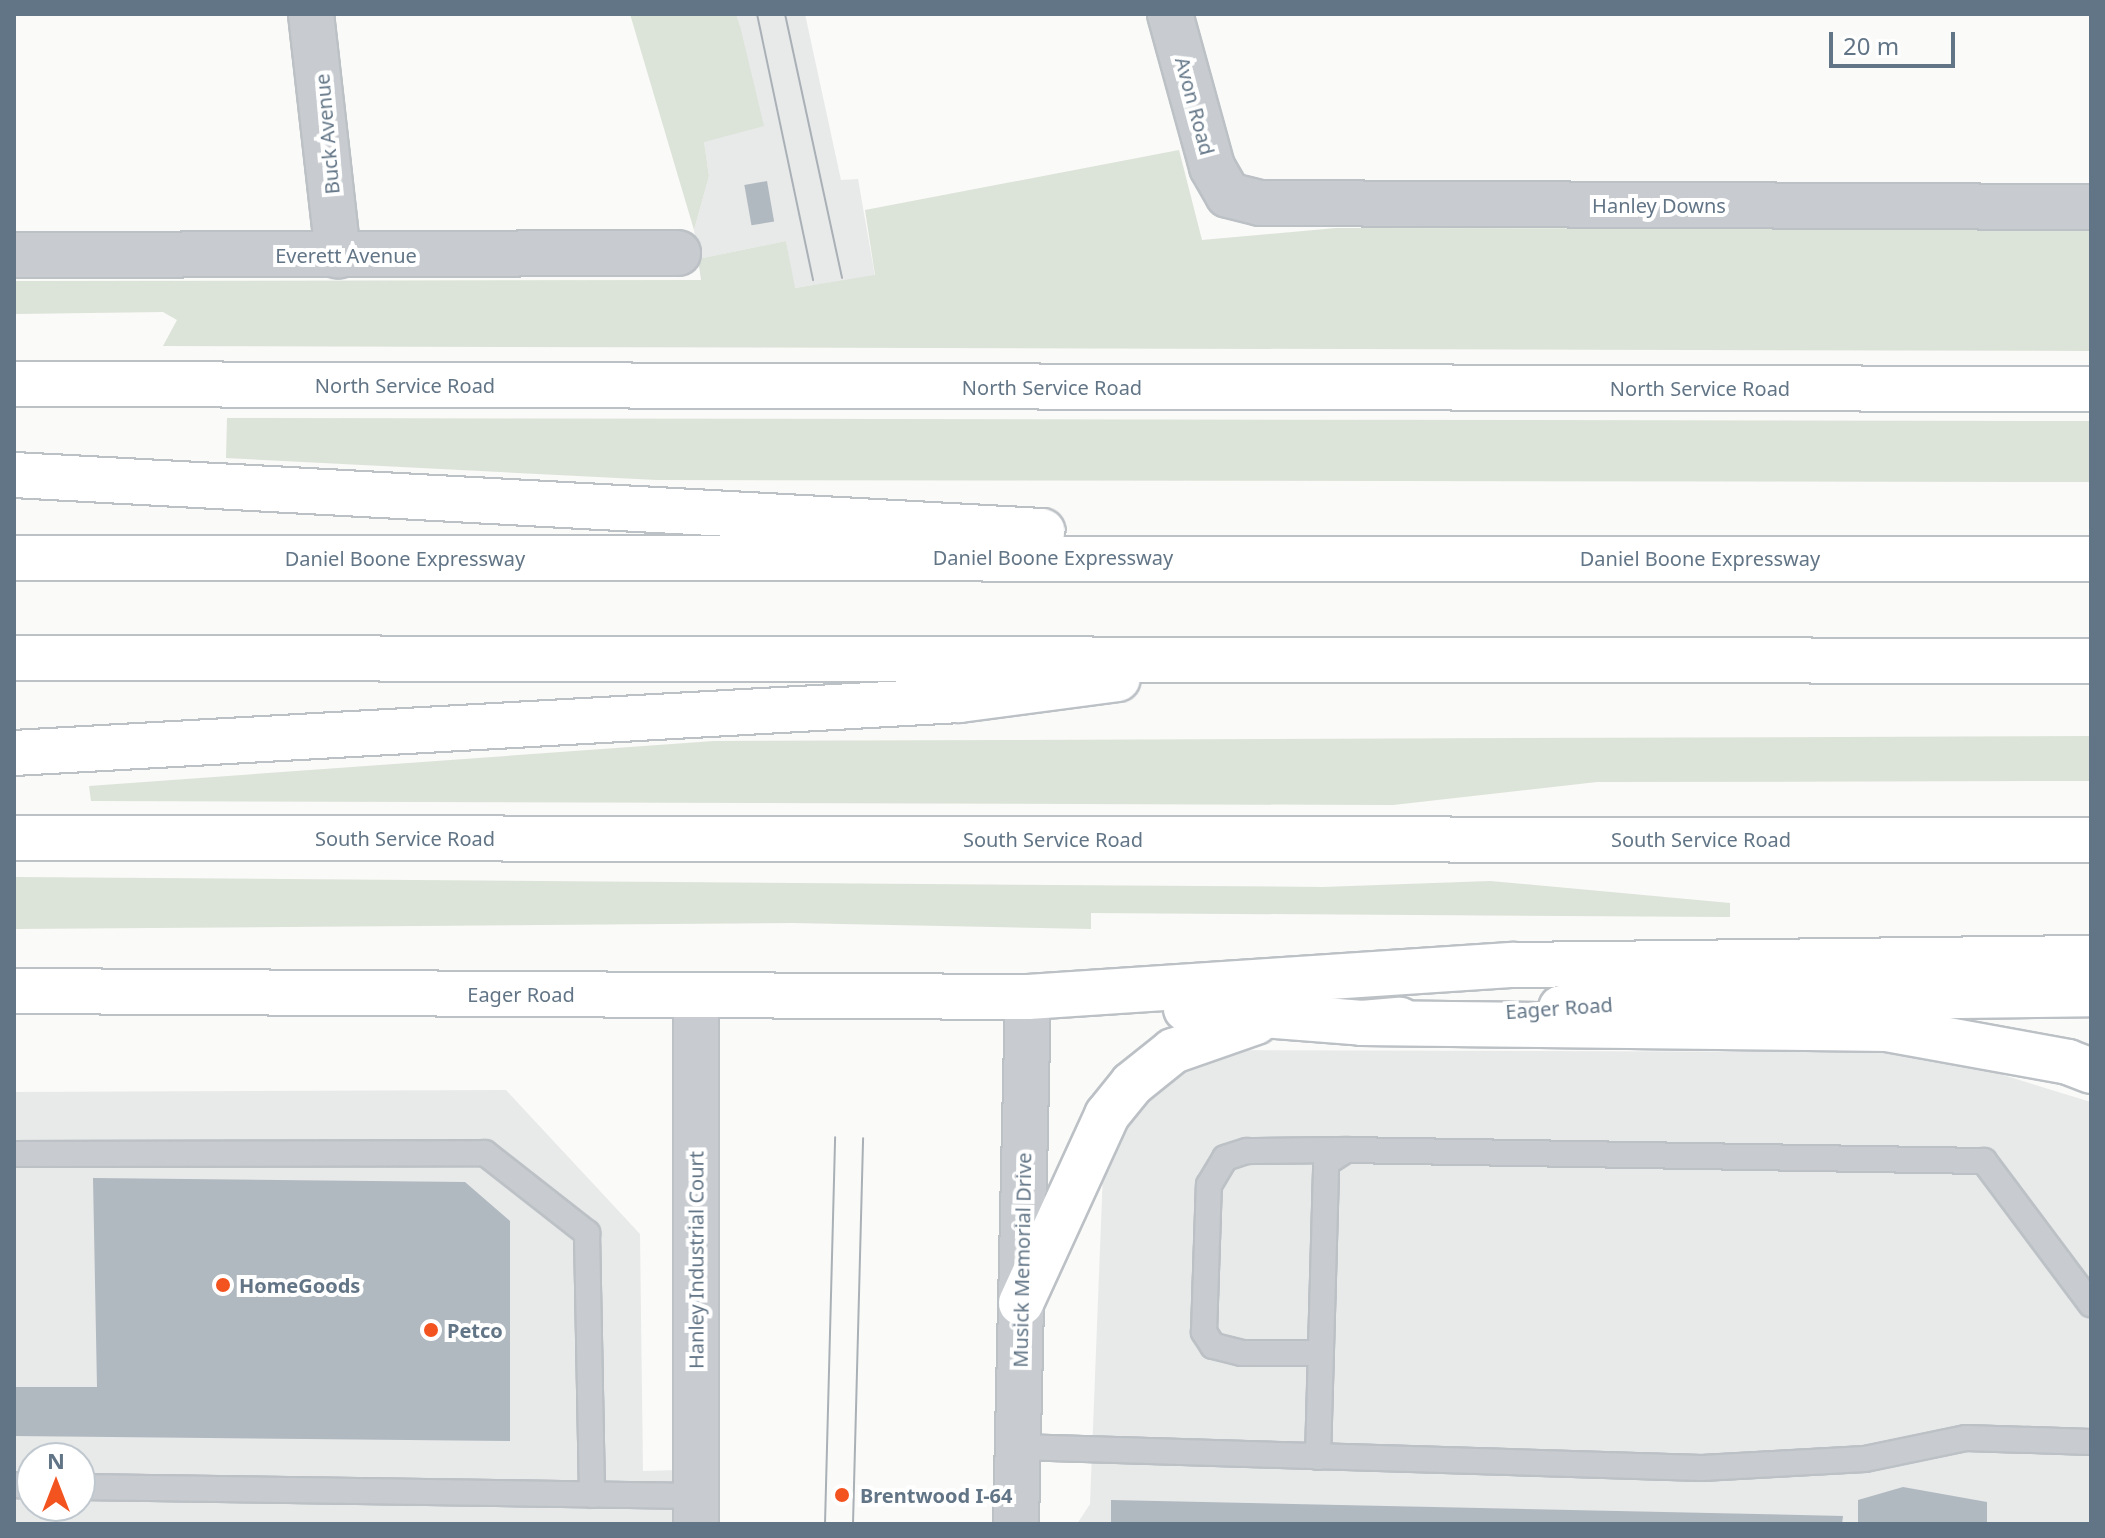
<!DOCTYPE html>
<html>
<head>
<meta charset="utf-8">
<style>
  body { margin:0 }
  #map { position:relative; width:2105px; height:1538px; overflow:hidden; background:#fafaf8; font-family:"Noto Sans",sans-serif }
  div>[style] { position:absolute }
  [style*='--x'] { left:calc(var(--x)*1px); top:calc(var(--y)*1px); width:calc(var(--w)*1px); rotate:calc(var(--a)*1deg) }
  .built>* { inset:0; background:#e8e9e9 }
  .green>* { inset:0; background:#dce3d8 }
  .building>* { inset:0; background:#b0b9c0; transform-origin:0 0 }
  .roads { filter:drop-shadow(2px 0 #bcc1c6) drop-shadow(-2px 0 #bcc1c6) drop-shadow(0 2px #bcc1c6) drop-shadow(0 -2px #bcc1c6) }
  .service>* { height:24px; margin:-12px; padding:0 12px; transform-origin:12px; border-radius:12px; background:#c8ccd0 }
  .minor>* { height:44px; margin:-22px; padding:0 22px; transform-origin:22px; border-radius:22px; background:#c8ccd0 }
  .tertiary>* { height:44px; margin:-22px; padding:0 22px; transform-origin:22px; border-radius:22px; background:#c8ccd0 }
  .secondary>* { height:44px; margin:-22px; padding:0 22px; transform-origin:22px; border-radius:22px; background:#fff }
  .primary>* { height:44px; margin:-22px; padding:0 22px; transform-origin:22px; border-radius:22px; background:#fff }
  .motorway>* { height:44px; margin:-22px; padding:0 22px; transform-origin:22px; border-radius:22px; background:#fff }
  .tram>* { height:2px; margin:-1px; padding:0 1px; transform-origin:1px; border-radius:1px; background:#a9b0b6 }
  .dots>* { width:22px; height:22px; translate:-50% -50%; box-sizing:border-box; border:4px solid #fff; border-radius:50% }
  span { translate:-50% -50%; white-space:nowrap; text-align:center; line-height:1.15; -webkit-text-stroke:8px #fff; paint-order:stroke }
  .street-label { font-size:20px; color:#627586 }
  .poi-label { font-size:20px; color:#627586; font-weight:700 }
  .left { translate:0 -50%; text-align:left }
  .frame { position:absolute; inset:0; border:16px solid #627586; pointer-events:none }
  .north { position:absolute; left:16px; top:1442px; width:80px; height:80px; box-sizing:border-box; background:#fff; border:2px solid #c0c8cf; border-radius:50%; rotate:0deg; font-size:22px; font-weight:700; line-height:32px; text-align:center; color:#627586 }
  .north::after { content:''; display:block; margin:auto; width:28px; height:36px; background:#f3531f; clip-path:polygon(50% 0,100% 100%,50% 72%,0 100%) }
  .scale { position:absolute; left:1829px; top:32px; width:126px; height:36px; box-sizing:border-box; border:4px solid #627586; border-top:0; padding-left:10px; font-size:24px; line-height:28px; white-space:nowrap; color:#627586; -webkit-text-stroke:6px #fff; paint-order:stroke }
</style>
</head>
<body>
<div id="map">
  <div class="built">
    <div style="clip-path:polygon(736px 14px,805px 14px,841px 180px,858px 179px,875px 276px,794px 288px,786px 241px,698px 259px,694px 230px,709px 176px,704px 142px,740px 26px)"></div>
    <div style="clip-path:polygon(1213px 1050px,1888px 1052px,1977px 1067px,2091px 1102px,2091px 1524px,1077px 1524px,1090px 1504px,1103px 1172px,1117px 1133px,1146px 1097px)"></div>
    <div style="clip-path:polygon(evenodd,506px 1090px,640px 1234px,643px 1471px,678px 1470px,677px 1524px,14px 1524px,14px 1092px,506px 1090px,32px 1458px,80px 1458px,80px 1506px,32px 1506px,32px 1458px)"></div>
  </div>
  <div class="green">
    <div style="clip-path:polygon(630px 14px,736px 14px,740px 26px,764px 126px,704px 142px,709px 176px,694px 230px)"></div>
    <div style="clip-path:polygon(1179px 150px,1202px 240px,1336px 228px,2091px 229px,2091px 351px,163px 346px,177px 320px,163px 312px,14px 314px,14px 281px,701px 280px,698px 259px,786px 241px,795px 288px,875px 275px,865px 210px)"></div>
    <div style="clip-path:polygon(227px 418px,2091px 421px,2091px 482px,657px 480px,226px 458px)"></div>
    <div style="clip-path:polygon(2091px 736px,2091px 781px,1597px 782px,1393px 805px,91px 801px,89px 786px,714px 741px)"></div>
    <div style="clip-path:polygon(14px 877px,1323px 887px,1490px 881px,1730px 903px,1730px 917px,1091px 913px,1091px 929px,792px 923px,14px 929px)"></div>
  </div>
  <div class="building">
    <div style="left:767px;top:181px;width:41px;height:23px;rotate:80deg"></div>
    <div style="clip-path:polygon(93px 1178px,465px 1182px,510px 1221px,510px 1441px,14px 1436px,14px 1387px,97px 1387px)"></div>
    <div style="clip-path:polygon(1903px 1487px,1987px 1502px,1987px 1524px,1858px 1524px,1858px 1500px)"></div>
    <div style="clip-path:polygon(1111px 1500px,1843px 1516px,1842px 1524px,1111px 1524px)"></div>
  </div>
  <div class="roads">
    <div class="service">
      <div style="--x:14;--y:1154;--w:471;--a:-0.1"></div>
      <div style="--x:485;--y:1153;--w:130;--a:38.1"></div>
      <div style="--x:587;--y:1233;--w:262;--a:88.9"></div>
      <div style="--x:1321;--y:1353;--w:79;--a:180"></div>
      <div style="--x:1242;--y:1353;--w:30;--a:-166"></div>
      <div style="--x:1213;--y:1346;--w:17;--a:-123"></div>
      <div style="--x:1204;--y:1332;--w:147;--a:-88.1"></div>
      <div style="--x:1209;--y:1185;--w:31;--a:-59"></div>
      <div style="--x:1225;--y:1158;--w:23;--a:-18"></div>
      <div style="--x:1247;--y:1151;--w:99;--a:-0.6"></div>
      <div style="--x:1018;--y:1447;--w:684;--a:1.76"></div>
      <div style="--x:1702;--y:1468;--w:163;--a:-3.2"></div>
      <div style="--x:1865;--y:1459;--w:103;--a:-11.7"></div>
      <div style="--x:1966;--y:1438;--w:125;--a:1.8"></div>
      <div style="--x:1318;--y:1457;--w:294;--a:-88.4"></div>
      <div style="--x:1326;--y:1163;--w:24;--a:-33"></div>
      <div style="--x:1346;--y:1150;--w:638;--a:0.99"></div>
      <div style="--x:1984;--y:1161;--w:179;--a:53.2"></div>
      <div style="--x:14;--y:1485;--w:18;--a:3"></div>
      <div style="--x:80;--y:1487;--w:616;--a:0.84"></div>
    </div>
    <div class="minor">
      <div style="--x:311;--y:14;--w:243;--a:83.6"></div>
      <div style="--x:1170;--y:14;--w:159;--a:74.6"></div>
      <div style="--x:1212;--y:167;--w:32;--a:60"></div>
      <div style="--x:1228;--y:195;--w:33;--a:14"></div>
      <div style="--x:1260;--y:203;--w:831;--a:0.28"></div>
      <div style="--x:14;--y:255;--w:664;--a:-0.17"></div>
      <div style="--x:696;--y:1524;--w:529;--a:-90"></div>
    </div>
    <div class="tertiary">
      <div style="--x:1016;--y:1524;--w:527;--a:-88.7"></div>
    </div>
    <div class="secondary">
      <div style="--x:14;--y:991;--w:1014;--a:0.34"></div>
      <div style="--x:1028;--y:997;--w:487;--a:-3.8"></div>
      <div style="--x:1514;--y:965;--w:577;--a:-0.7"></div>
      <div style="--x:1561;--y:1008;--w:113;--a:-4"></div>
      <div style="--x:1674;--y:1000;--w:417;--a:-0.8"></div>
      <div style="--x:1186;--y:1009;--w:177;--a:4.5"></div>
      <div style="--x:1362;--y:1023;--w:38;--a:-5"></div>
      <div style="--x:1021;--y:1303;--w:207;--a:-65.4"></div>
      <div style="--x:1107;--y:1115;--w:40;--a:-51"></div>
      <div style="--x:1132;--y:1084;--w:53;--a:-38.8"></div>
      <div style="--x:1173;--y:1051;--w:88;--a:-19.3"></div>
    </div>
    <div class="primary">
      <div style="--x:14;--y:384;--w:2077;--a:0.14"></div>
      <div style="--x:14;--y:838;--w:2077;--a:0.06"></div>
      <div style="--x:1362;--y:1023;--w:525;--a:0.65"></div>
      <div style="--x:1887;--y:1029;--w:184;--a:10.3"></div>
      <div style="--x:2068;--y:1062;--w:25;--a:21"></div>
    </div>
    <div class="motorway">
      <div style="--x:14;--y:475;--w:1030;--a:3.12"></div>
      <div style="--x:14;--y:558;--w:2077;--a:0.03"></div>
      <div style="--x:14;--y:658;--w:2077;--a:0.08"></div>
      <div style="--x:14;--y:753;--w:946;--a:-3.21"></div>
      <div style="--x:959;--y:700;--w:160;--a:-7.5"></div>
    </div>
  </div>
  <div class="tram">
    <div style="--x:757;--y:14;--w:272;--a:78.1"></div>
    <div style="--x:785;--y:14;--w:270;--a:77.8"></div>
    <div style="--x:825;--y:1524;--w:387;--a:-88.5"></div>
    <div style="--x:853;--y:1524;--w:386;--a:-88.5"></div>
  </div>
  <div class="dots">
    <div style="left:223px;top:1285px;background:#f3531f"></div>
    <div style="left:431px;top:1330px;background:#f3531f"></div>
    <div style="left:842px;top:1495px;background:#f3531f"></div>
  </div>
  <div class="street-label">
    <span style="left:1195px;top:106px;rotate:75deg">Avon Road</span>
    <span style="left:327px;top:134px;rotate:-95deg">Buck Avenue</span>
    <span style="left:1659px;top:205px">Hanley Downs</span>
    <span style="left:346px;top:255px">Everett Avenue</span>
    <span style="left:405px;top:385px">North Service Road</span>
    <span style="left:1052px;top:387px">North Service Road</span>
    <span style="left:1700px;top:388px">North Service Road</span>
    <span style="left:1053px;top:557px">Daniel Boone Expressway</span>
    <span style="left:405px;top:558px">Daniel Boone Expressway</span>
    <span style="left:1700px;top:558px">Daniel Boone Expressway</span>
    <span style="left:405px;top:838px">South Service Road</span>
    <span style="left:1053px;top:839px">South Service Road</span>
    <span style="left:1701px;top:839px">South Service Road</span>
    <span style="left:521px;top:994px">Eager Road</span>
    <span style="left:1559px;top:1008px;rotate:-4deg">Eager Road</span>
    <span style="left:696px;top:1260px;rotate:-90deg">Hanley Industrial Court</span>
    <span style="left:1022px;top:1260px;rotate:-89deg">Musick Memorial Drive</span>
  </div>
  <div class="poi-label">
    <span class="left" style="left:239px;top:1285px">HomeGoods</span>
    <span class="left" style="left:447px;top:1330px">Petco</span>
    <span class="left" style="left:860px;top:1495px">Brentwood I-64</span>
  </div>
  <div class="frame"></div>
  <div class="north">N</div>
  <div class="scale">20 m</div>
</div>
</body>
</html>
